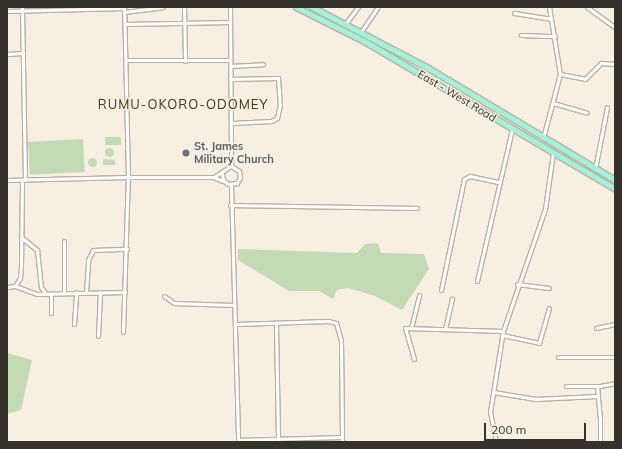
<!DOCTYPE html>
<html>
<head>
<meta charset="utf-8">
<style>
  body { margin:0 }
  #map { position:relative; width:622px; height:449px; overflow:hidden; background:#f7efe2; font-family:Mulish,sans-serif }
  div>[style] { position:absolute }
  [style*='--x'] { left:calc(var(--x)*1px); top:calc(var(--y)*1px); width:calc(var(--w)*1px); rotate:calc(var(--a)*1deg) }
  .green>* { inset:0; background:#c4dab4; transform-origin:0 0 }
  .round { border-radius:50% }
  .roads { filter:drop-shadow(1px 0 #b9b1a5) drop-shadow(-1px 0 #b9b1a5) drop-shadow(0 1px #b9b1a5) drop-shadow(0 -1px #b9b1a5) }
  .minor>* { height:3px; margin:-1.5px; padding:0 1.5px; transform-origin:1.5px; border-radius:1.5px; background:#fff }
  .primary>* { height:5px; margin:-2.5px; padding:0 2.5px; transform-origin:2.5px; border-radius:2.5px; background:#a3f1d8 }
  .dots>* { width:11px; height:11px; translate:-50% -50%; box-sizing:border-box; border:2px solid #f7efe2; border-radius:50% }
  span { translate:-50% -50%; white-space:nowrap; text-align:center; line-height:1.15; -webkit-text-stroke:3px #f7efe2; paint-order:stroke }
  .street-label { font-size:11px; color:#35322c }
  .worship-label { font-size:11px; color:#5b616d; font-weight:700 }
  .left { translate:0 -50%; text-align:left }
  .quarter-label { font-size:13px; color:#3b3b12; letter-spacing:1px }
  .frame { position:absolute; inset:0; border:8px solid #35322c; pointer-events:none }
  .scale { position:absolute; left:484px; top:423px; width:102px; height:18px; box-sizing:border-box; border:2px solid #35322c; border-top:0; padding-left:5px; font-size:12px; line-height:14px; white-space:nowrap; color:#35322c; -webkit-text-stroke:3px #f7efe2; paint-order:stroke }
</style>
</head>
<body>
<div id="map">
  <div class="green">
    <div style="left:105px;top:137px;width:16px;height:8px"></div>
    <div style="left:83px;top:139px;width:33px;height:55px;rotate:87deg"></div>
    <div class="round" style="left:104.5px;top:147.5px;width:9px;height:9px"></div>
    <div class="round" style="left:87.5px;top:157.5px;width:9px;height:9px"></div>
    <div style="clip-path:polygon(103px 159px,115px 160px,115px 165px,103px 165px)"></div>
    <div style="clip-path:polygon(378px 243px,381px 253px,424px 254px,429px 269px,402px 310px,375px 296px,348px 288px,337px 290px,333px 299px,319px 291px,289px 291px,238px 260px,238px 249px,357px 253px,365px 244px)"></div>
    <div style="clip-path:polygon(7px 353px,32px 360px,21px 410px,7px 414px)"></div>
  </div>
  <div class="roads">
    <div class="minor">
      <div style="--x:22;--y:7;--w:173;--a:89"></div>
      <div style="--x:184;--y:7;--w:54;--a:88.9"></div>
      <div style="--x:230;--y:7;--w:159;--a:89.6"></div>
      <div style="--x:587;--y:7;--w:34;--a:36"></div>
      <div style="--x:7;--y:11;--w:117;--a:-1.5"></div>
      <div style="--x:124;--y:12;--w:39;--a:-7"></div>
      <div style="--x:514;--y:13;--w:37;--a:9"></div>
      <div style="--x:346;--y:23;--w:20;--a:-53"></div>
      <div style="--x:125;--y:24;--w:105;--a:-1.1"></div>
      <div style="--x:361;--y:32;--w:30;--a:-56"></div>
      <div style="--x:521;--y:35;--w:34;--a:2"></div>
      <div style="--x:7;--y:54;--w:16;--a:-4"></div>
      <div style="--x:126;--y:60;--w:104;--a:0"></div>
      <div style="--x:230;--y:66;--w:33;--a:-3"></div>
      <div style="--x:560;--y:74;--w:25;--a:11"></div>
      <div style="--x:585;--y:79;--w:23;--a:-45"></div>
      <div style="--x:601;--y:63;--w:14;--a:4"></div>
      <div style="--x:230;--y:79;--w:48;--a:-1.2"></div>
      <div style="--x:278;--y:78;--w:27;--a:86"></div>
      <div style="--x:280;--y:105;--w:13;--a:103"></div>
      <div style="--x:277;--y:118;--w:7;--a:153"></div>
      <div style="--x:271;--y:121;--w:39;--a:177"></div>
      <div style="--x:553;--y:103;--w:35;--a:16"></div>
      <div style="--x:543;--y:138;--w:66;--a:-75.1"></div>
      <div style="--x:560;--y:74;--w:68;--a:-99.3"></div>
      <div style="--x:595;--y:169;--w:63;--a:-79"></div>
      <div style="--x:214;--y:177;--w:20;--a:-33"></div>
      <div style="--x:231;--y:166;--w:9;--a:32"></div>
      <div style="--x:239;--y:171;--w:6;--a:81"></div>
      <div style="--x:240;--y:177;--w:7;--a:117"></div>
      <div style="--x:237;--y:183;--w:9;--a:174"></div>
      <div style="--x:228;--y:184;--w:6;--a:-141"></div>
      <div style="--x:223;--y:180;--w:6;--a:-99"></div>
      <div style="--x:7;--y:180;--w:121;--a:-1.4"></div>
      <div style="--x:128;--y:177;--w:85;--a:0"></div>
      <div style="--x:213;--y:177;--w:11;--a:22"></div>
      <div style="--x:231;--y:185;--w:257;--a:88.4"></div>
      <div style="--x:230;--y:205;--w:187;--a:0.9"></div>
      <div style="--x:21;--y:237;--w:21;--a:39"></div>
      <div style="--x:37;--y:250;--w:37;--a:84"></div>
      <div style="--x:41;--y:287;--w:9;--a:54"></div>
      <div style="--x:64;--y:241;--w:52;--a:90"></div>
      <div style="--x:477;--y:281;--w:156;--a:-77"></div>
      <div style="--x:517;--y:284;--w:32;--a:7"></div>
      <div style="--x:15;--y:286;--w:9;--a:-58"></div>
      <div style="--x:20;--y:278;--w:12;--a:-85"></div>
      <div style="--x:21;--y:266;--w:86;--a:-89.3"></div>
      <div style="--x:7;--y:287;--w:8;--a:-7"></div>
      <div style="--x:15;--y:286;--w:23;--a:20"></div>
      <div style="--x:37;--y:294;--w:88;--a:-1.3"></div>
      <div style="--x:441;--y:290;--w:113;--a:-78.3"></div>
      <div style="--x:464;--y:179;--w:7;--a:-27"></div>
      <div style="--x:470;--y:176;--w:30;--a:12"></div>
      <div style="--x:86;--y:292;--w:32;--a:-86"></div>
      <div style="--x:88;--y:260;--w:11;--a:-63"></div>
      <div style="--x:93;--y:250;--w:34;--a:-2"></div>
      <div style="--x:164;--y:296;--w:12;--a:35"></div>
      <div style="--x:174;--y:303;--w:60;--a:1.9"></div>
      <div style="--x:51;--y:313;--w:19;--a:-90"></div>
      <div style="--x:276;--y:323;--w:117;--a:89"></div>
      <div style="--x:74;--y:324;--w:32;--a:-86"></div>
      <div style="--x:236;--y:324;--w:92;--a:-1.9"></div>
      <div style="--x:328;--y:321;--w:8;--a:14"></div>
      <div style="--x:336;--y:323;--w:18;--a:74"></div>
      <div style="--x:341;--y:340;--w:102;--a:89.4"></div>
      <div style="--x:411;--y:328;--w:34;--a:-76"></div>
      <div style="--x:596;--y:328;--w:19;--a:-12"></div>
      <div style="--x:445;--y:329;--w:31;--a:-77"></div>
      <div style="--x:123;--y:332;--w:155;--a:-88.2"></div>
      <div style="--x:128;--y:177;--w:170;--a:-91.3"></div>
      <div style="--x:502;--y:335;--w:38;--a:12"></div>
      <div style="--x:539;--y:343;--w:36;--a:-74"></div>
      <div style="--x:98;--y:336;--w:44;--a:-87.4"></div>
      <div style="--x:558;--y:357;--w:57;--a:0"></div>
      <div style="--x:414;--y:359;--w:32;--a:-106"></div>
      <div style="--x:405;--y:328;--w:98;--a:1.8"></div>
      <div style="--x:566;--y:386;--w:34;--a:0"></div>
      <div style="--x:600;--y:386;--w:15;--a:-11"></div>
      <div style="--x:597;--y:386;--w:32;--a:85"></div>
      <div style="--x:600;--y:418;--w:24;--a:90"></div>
      <div style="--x:493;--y:392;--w:43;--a:9.5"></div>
      <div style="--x:535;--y:399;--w:62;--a:-2.8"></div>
      <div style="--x:238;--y:440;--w:104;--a:-1.7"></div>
      <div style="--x:496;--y:442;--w:31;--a:-101"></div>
      <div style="--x:490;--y:412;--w:82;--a:-80.9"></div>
      <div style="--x:503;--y:331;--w:129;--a:-71"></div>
      <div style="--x:545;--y:209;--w:57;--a:-81.9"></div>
    </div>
    <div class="primary">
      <div style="--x:296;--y:7;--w:76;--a:26.6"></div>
      <div style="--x:364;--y:41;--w:291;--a:30.5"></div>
      <div style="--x:312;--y:7;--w:131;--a:27.7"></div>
      <div style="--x:428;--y:68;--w:218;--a:30.9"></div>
    </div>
  </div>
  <div class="dots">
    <div style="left:186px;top:153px;background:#6b7280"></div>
  </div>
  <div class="street-label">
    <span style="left:457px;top:96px;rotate:31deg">East - West Road</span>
  </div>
  <div class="worship-label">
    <span class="left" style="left:194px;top:153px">St. James<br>Military Church</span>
  </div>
  <div class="quarter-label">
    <span style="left:183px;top:104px">RUMU-OKORO-ODOMEY</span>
  </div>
  <div class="frame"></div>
  <div class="scale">200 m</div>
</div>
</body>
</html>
